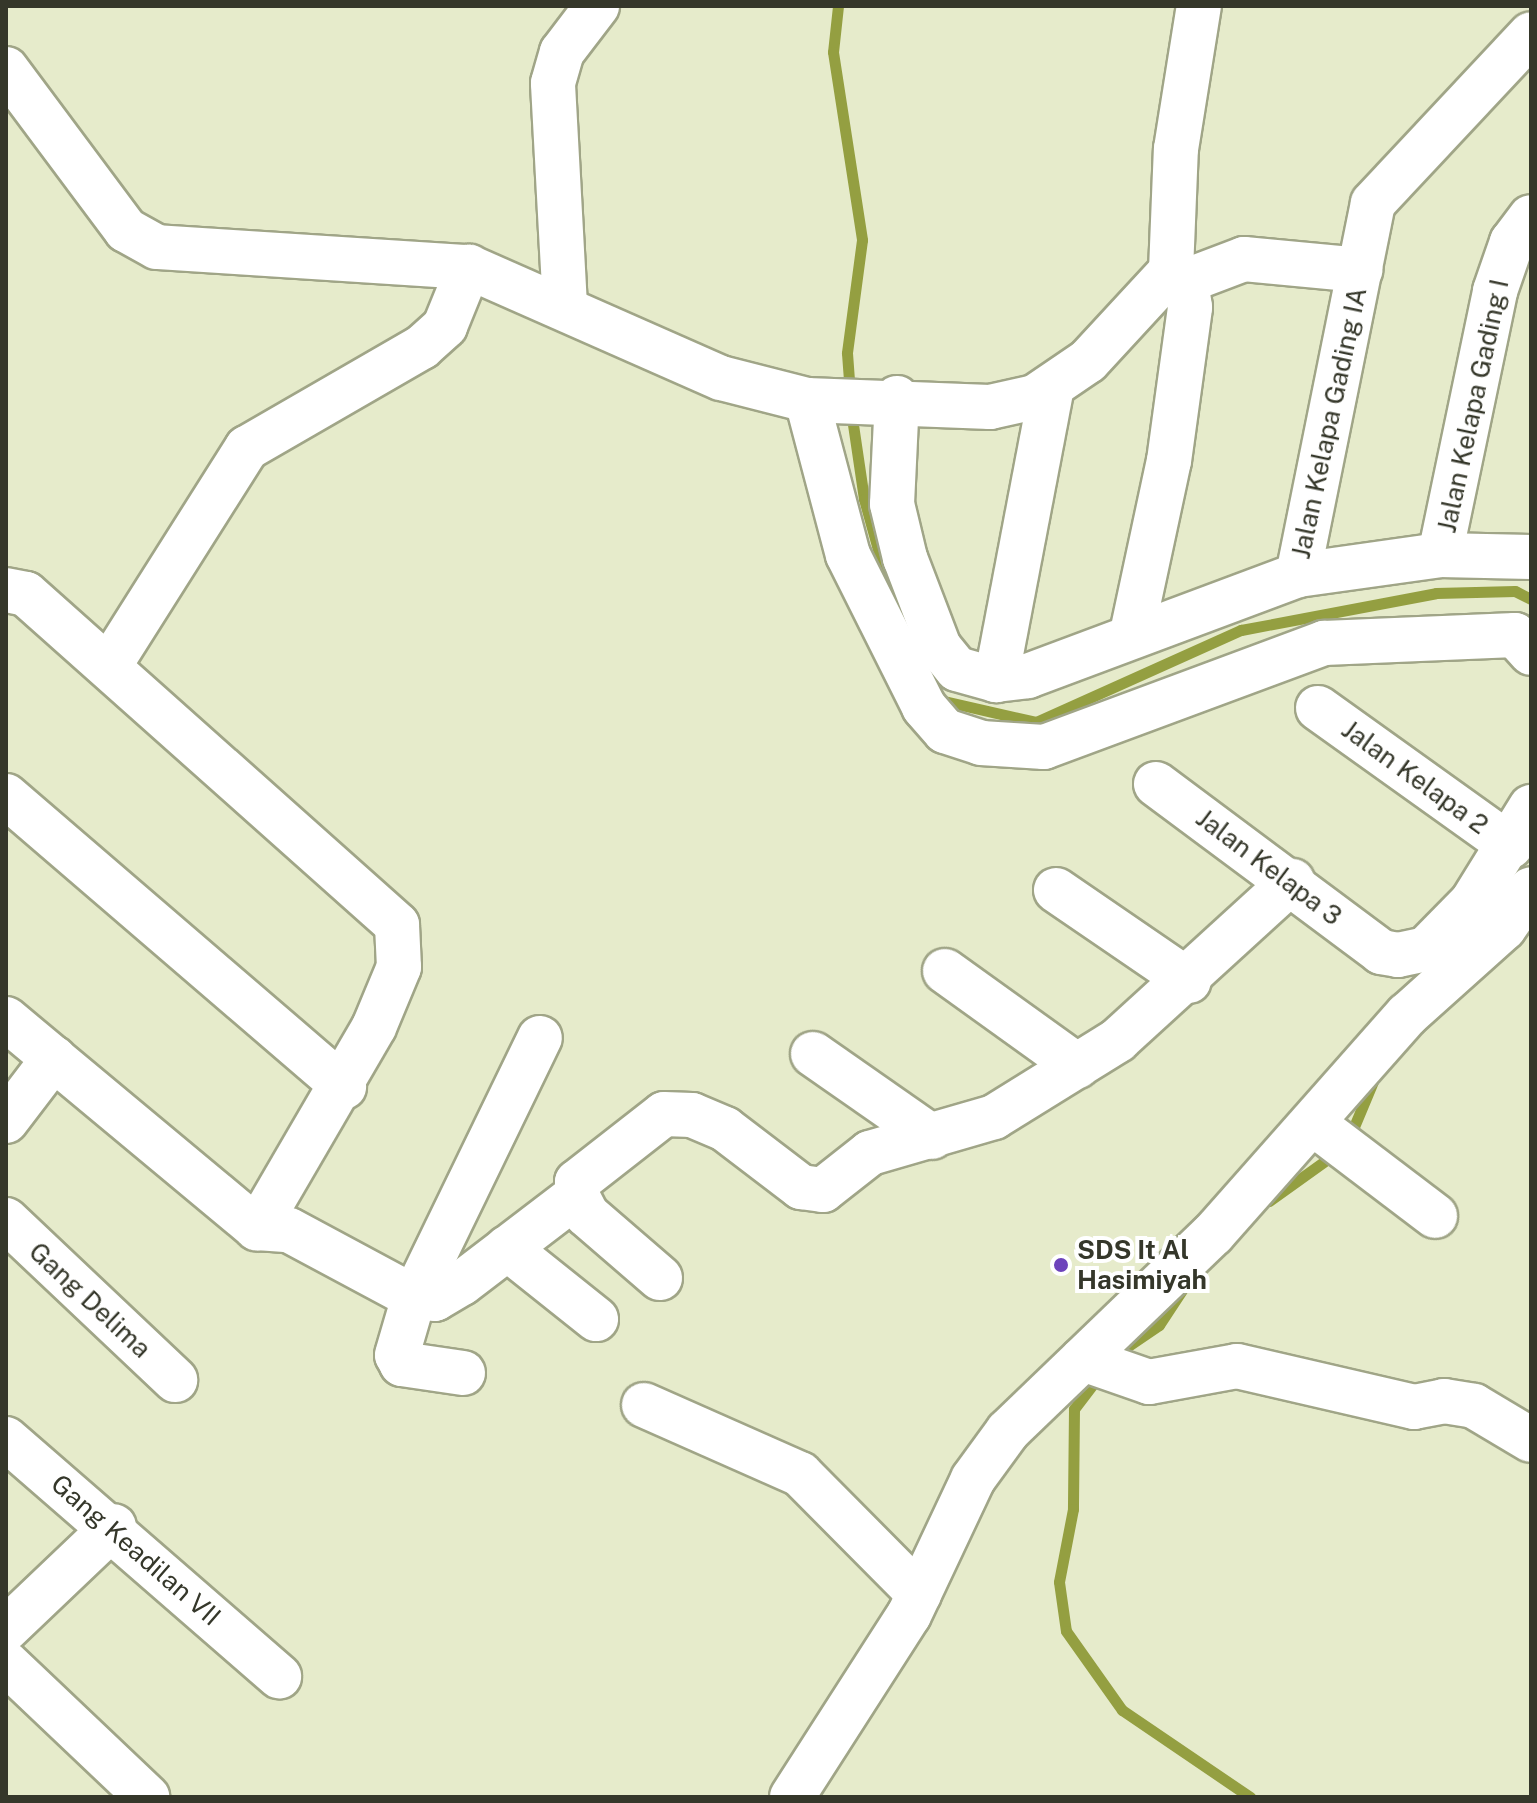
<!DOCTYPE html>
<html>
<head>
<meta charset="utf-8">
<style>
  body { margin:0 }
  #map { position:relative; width:1537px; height:1803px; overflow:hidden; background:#e6ebcb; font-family:"Public Sans",sans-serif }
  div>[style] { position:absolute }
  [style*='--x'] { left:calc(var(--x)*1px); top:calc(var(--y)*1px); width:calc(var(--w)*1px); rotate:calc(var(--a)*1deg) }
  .stream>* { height:11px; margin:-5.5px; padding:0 5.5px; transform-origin:5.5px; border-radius:5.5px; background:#949f41 }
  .roads { filter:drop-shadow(2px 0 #a0a587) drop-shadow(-2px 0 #a0a587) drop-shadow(0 2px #a0a587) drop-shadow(0 -2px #a0a587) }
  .minor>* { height:44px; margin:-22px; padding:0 22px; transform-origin:22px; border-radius:22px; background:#fff }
  .dots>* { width:22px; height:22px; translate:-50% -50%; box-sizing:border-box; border:4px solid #fff; border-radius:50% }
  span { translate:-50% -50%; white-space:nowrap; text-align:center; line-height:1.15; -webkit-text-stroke:8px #fff; paint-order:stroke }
  .street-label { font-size:26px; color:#35372a }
  .poi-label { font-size:26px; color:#35372a; font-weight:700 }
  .left { translate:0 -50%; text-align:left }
  .frame { position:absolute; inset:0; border:8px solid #35372a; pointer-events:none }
</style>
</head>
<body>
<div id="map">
  <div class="stream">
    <div style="--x:838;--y:6;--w:46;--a:96.2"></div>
    <div style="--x:833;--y:52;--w:190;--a:81.2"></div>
    <div style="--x:862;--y:240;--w:114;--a:97.6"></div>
    <div style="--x:847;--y:353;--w:41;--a:85.8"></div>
    <div style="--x:851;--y:411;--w:89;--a:81.6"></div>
    <div style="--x:864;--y:499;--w:93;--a:74.5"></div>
    <div style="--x:944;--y:701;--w:94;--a:12.9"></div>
    <div style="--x:1036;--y:722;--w:225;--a:-24.2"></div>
    <div style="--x:1241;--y:630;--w:198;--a:-10.7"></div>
    <div style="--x:1436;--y:593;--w:79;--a:-1.5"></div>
    <div style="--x:1515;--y:591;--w:18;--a:27"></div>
    <div style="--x:1348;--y:1141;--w:67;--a:-67.2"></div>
    <div style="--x:1269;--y:1201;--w:82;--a:-35.6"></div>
    <div style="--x:1115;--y:1355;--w:53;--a:-34.3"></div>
    <div style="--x:1159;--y:1325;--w:42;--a:-56.7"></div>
    <div style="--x:1100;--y:1375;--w:43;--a:127.4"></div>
    <div style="--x:1074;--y:1409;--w:100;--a:90.6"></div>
    <div style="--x:1073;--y:1509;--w:74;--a:100.9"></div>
    <div style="--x:1059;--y:1582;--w:49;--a:81.9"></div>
    <div style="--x:1066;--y:1631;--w:97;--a:54.7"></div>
    <div style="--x:1122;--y:1710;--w:155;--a:34.2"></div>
  </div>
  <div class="roads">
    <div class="minor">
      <div style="--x:6;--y:69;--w:201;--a:53.3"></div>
      <div style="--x:126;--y:230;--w:35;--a:29"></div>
      <div style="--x:157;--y:247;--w:313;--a:3.7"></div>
      <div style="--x:469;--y:267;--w:275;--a:23.8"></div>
      <div style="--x:721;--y:378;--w:89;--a:14.3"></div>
      <div style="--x:807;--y:400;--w:183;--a:2.2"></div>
      <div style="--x:990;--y:407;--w:46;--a:-12.5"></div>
      <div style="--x:1035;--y:397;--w:64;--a:-34.2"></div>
      <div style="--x:1088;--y:361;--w:122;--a:-47.3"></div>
      <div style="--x:1171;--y:271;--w:18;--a:34"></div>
      <div style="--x:1186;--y:281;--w:62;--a:-20.8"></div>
      <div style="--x:1244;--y:259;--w:117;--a:5.4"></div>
      <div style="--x:1171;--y:271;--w:122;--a:-87.7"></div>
      <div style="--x:1176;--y:149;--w:145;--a:-80.9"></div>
      <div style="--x:565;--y:306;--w:223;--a:-93.1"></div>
      <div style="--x:553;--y:83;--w:32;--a:-74"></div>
      <div style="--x:562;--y:52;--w:58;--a:-52.7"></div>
      <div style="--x:897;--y:398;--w:106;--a:92.7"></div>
      <div style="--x:892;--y:504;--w:56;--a:76.5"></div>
      <div style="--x:905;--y:558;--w:95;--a:69.1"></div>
      <div style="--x:939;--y:647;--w:28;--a:51"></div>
      <div style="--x:957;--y:669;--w:41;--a:15.8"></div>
      <div style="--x:996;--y:680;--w:32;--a:-7"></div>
      <div style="--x:1028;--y:676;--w:288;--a:-20.5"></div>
      <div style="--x:1298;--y:575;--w:143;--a:-8"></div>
      <div style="--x:1440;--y:555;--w:91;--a:1.3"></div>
      <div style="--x:807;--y:400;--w:160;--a:75.2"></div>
      <div style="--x:848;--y:555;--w:170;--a:63.4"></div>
      <div style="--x:924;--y:707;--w:32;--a:49"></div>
      <div style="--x:945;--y:731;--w:38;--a:18"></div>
      <div style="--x:981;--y:743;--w:63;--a:3.6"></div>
      <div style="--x:1044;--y:747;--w:299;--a:-20.4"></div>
      <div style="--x:1324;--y:643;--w:191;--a:-2.4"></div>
      <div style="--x:1515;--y:635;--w:24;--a:48"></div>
      <div style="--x:1440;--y:555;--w:270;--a:-78.2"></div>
      <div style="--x:1495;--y:291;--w:52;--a:-70.9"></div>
      <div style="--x:1512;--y:242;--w:31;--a:-53"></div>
      <div style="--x:1298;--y:575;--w:379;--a:-78.6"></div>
      <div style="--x:1373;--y:203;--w:231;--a:-46.9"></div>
      <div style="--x:6;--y:590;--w:20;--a:11"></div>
      <div style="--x:26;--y:594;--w:497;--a:41.7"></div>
      <div style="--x:397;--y:925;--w:42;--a:87.3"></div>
      <div style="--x:399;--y:967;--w:65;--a:112.6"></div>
      <div style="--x:374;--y:1027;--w:233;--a:120.2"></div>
      <div style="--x:1132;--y:633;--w:176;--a:-77.9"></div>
      <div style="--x:1169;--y:461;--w:155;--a:-82.2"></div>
      <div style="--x:1190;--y:307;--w:26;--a:-99"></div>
      <div style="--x:109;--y:666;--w:258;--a:-57.7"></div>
      <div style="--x:247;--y:448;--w:202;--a:-30"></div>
      <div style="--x:422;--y:347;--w:31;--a:-42"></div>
      <div style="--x:445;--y:326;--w:64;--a:-67.9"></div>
      <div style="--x:996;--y:680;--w:294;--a:-79.2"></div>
      <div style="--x:1318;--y:708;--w:237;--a:35.6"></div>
      <div style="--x:1156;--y:784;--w:281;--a:36.7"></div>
      <div style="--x:1381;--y:952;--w:17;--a:10"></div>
      <div style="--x:1398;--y:955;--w:29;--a:-12"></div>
      <div style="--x:1426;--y:949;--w:66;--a:-45.6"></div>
      <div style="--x:1472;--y:902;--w:112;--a:-58.2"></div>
      <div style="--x:6;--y:796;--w:446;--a:40.7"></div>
      <div style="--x:1056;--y:890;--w:161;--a:34.4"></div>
      <div style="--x:945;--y:971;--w:163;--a:35.7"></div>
      <div style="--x:6;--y:1019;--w:327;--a:39.8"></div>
      <div style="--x:257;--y:1228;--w:32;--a:4"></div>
      <div style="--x:289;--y:1230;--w:142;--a:28.2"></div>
      <div style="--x:414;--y:1297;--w:21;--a:5"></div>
      <div style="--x:435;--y:1299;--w:31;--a:-31"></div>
      <div style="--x:462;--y:1283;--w:145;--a:-37.4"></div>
      <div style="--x:813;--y:1054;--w:145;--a:34.9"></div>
      <div style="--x:6;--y:1121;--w:79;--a:-52.7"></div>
      <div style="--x:1314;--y:1124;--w:152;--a:37.2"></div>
      <div style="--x:6;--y:1220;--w:233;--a:43.4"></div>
      <div style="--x:507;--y:1248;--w:114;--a:38.6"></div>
      <div style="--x:660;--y:1278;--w:96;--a:-139.2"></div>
      <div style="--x:587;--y:1215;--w:22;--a:-117"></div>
      <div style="--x:577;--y:1195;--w:13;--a:-90"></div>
      <div style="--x:577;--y:1182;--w:110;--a:-38"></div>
      <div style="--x:664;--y:1114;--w:28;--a:2"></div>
      <div style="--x:692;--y:1115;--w:36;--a:23"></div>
      <div style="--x:725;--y:1129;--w:96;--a:37.3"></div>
      <div style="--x:801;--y:1187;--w:22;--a:8"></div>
      <div style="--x:823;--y:1190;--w:60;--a:-38.2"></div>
      <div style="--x:870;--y:1153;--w:129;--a:-16.2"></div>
      <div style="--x:994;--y:1117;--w:146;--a:-31.8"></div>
      <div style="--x:1118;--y:1040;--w:236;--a:-42.4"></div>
      <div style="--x:1083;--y:1359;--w:70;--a:19.2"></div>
      <div style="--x:1149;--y:1382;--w:89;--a:-10.3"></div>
      <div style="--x:1237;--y:1366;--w:182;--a:13"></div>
      <div style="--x:1414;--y:1407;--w:31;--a:-11"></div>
      <div style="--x:1444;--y:1401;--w:30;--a:9"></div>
      <div style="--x:1474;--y:1406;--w:66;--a:30.8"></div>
      <div style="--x:463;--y:1373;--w:62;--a:-171.6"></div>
      <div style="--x:402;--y:1364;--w:10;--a:-119"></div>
      <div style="--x:397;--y:1355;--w:60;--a:-73.7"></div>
      <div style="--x:414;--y:1297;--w:288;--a:-64.1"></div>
      <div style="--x:644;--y:1405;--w:171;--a:23.9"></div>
      <div style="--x:800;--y:1474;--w:169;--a:45.2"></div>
      <div style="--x:6;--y:1439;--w:362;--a:41"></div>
      <div style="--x:6;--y:1629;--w:149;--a:-43.6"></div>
      <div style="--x:6;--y:1663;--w:195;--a:43.5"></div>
      <div style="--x:792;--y:1797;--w:216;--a:-57.3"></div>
      <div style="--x:909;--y:1615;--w:150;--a:-64.8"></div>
      <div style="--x:973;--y:1479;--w:59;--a:-53.9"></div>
      <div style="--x:1008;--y:1431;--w:284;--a:-43.9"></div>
      <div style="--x:1213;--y:1234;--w:293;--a:-48.5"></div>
      <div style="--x:1407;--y:1015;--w:130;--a:-41.9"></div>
      <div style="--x:1504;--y:928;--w:47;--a:-55.3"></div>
    </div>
  </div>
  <div class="dots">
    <div style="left:1061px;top:1265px;background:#6d43bb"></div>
  </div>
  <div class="street-label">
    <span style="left:1473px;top:406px;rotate:-78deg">Jalan Kelapa Gading I</span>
    <span style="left:1329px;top:423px;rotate:-78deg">Jalan Kelapa Gading IA</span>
    <span style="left:1415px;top:777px;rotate:36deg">Jalan Kelapa 2</span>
    <span style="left:1269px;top:867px;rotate:37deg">Jalan Kelapa 3</span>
    <span style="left:90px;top:1300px;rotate:43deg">Gang Delima</span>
    <span style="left:136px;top:1550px;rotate:41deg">Gang Keadilan VII</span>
  </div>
  <div class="poi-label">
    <span class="left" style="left:1077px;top:1265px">SDS It Al<br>Hasimiyah</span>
  </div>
  <div class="frame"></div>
</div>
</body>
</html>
